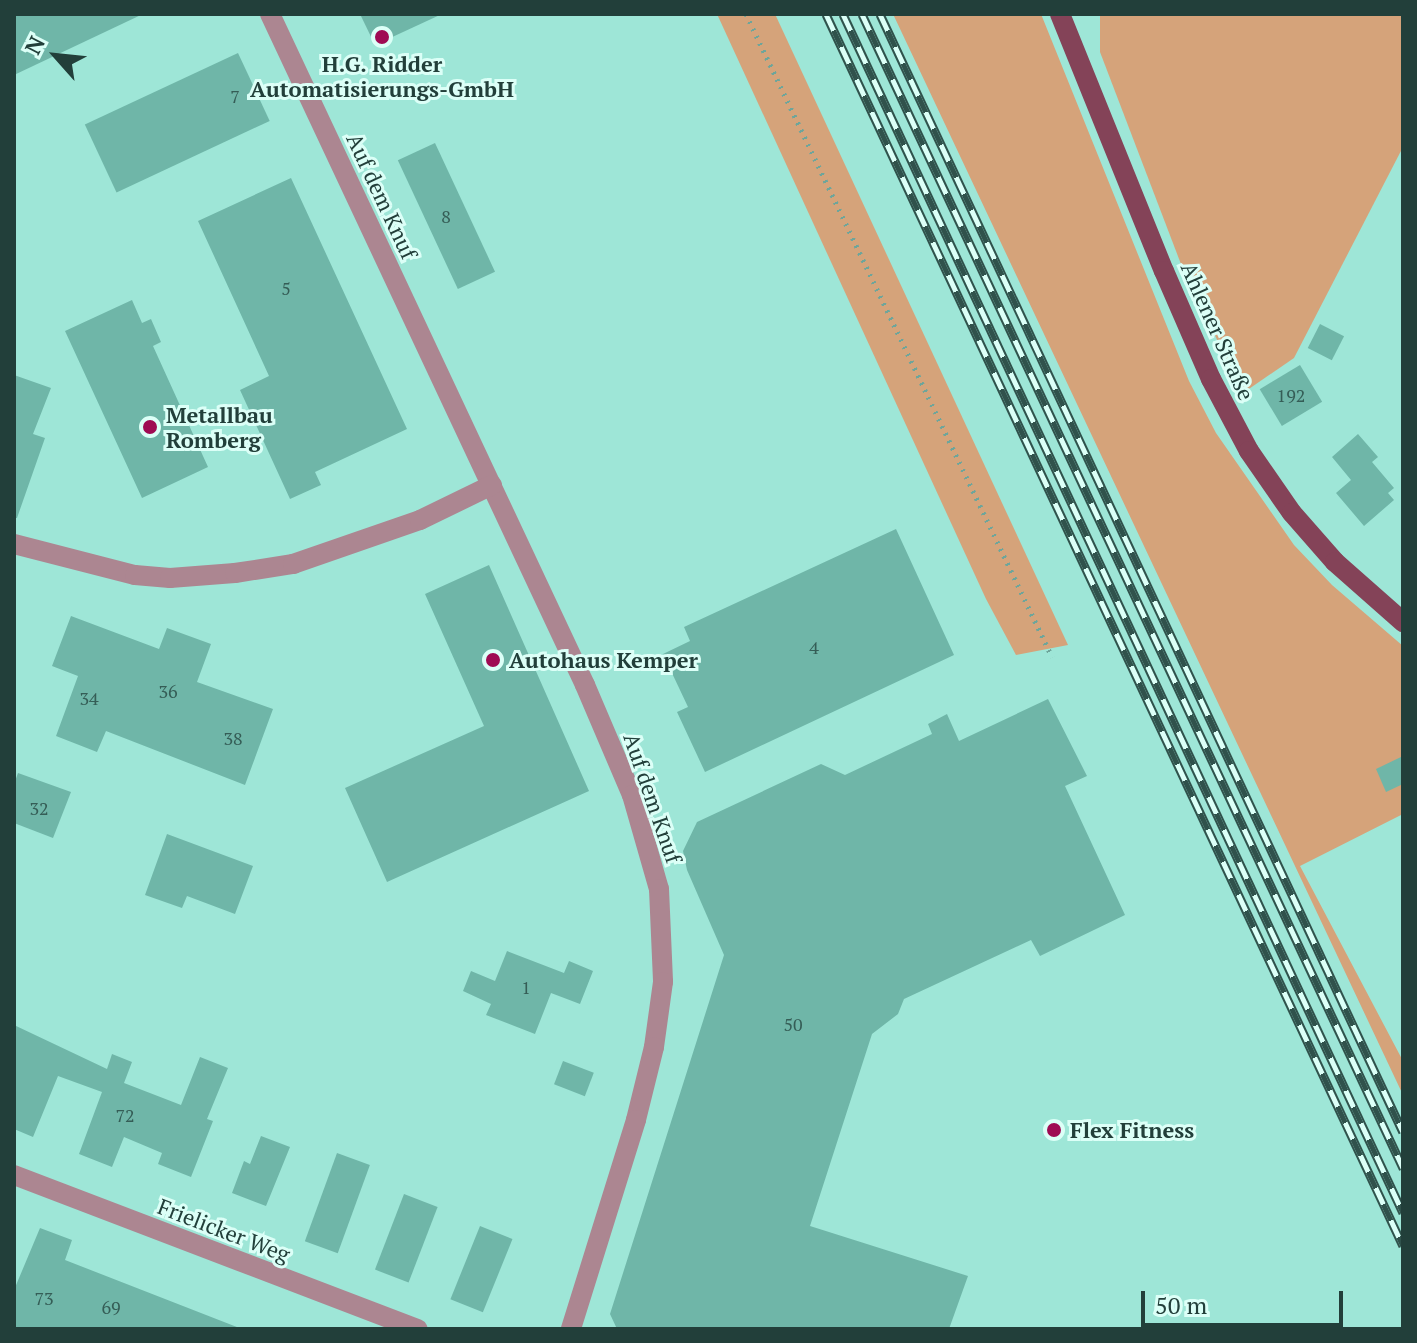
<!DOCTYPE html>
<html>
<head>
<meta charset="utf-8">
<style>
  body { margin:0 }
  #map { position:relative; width:1417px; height:1343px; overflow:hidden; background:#9ee6d7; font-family:"PT Serif",serif }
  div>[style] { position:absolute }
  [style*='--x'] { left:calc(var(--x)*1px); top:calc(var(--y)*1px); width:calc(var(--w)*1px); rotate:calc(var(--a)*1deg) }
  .green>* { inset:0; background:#d5a37a }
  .building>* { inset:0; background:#6fb6a8; transform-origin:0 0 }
  .path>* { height:5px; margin-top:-2.5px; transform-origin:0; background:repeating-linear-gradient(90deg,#6ea59a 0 2px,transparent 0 8px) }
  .minor>* { height:20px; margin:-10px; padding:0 10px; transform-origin:10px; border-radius:10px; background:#ac8691 }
  .major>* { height:20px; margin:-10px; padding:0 10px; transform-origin:10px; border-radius:10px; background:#844358 }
  .rail>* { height:9px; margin-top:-4.5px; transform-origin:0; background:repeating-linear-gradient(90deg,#dcfff7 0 18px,#30524c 0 36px); box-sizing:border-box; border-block:2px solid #30524c }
  .dots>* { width:22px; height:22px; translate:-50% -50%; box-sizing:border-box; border:4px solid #dcfff7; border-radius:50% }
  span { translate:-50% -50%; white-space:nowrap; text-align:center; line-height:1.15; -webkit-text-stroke:6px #dcfff7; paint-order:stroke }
  .number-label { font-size:18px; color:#355d56 }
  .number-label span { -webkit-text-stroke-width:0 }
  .poi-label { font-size:22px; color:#223f3a; font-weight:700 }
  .left { translate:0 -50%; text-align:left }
  .street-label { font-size:22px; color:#223f3a }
  .frame { position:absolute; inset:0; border:16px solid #223f3a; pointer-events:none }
  .north { position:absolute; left:16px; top:16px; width:80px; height:80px; -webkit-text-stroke:6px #dcfff7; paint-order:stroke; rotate:297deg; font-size:22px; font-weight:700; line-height:32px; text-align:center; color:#223f3a }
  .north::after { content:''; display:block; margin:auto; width:28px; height:36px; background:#223f3a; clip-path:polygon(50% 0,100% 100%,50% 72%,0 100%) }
  .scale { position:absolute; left:1141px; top:1291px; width:202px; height:36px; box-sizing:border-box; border:4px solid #223f3a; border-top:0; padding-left:10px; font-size:24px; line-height:28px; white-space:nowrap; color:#223f3a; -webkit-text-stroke:6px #dcfff7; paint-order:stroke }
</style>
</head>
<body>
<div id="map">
  <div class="green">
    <div style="clip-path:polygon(717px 14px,775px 14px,1068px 645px,1016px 655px,986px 599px)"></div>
    <div style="clip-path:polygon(893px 14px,1041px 14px,1189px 381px,1216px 433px,1294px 545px,1332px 585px,1403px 646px,1403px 814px,1300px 866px,1403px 1061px,1403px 1095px)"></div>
    <div style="clip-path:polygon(1100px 14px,1403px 14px,1403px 147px,1294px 358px,1243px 393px,1184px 272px,1100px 52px)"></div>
  </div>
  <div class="building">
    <div style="clip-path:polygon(14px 14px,143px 14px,14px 75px)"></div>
    <div style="clip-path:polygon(360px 14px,442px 14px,375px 45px)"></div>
    <div style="left:238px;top:53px;width:75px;height:169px;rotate:65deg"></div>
    <div style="left:435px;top:143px;width:142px;height:41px;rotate:65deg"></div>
    <div style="clip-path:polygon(291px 178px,407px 429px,315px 472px,321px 485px,290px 499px,240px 390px,269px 376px,198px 221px)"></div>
    <div style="clip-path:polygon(132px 300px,142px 323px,151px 319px,161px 342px,153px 346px,208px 467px,142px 498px,65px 331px)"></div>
    <div style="left:1320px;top:324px;width:27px;height:27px;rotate:27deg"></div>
    <div style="left:1300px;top:365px;width:43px;height:47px;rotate:59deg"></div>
    <div style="clip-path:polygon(14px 375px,51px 388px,33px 434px,45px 438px,17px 518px,14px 518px)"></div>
    <div style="clip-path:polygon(1358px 434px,1378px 457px,1372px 462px,1394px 488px,1388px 493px,1394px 500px,1364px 526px,1336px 493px,1351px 480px,1332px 457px)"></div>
    <div style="clip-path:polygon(896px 529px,954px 655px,705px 772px,677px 712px,688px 707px,663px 654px,690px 641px,684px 627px)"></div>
    <div style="clip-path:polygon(489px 565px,589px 791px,387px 882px,345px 788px,484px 726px,425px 594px)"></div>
    <div style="clip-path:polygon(71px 616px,159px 649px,167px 628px,211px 644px,197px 682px,273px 709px,245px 785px,106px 731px,97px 752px,56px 736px,78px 676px,52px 666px)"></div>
    <div style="clip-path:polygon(1048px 699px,1087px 776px,1065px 786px,1125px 915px,1040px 956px,1031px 940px,904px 999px,898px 1014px,872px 1034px,810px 1226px,968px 1276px,949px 1329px,617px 1329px,610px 1314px,724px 955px,687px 870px,683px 851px,697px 822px,821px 764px,845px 775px,932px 734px,928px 724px,947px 714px,959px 741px)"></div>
    <div style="clip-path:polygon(1403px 756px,1403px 784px,1386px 792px,1376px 769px)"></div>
    <div style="clip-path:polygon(18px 773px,71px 792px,53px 838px,14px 823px,14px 784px)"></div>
    <div style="clip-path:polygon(167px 834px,253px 866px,235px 914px,187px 896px,182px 908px,145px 895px)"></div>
    <div style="clip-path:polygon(507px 951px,564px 973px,569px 961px,593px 971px,580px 1004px,551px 993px,535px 1034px,486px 1015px,491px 1004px,463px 991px,471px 971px,495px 981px)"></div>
    <div style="clip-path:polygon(14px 1025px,107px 1069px,112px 1054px,132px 1062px,124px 1083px,181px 1105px,200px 1057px,228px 1068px,207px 1119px,213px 1121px,191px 1177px,158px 1164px,162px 1153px,124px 1137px,112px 1167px,79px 1154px,102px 1092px,58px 1076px,33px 1137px,14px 1129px)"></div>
    <div style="left:563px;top:1061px;width:33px;height:25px;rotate:21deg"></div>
    <div style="clip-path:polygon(261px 1136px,290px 1147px,266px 1206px,232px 1193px,244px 1161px,250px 1164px)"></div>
    <div style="left:337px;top:1153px;width:35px;height:94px;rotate:20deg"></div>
    <div style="left:404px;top:1194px;width:36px;height:81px;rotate:21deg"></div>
    <div style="left:480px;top:1226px;width:35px;height:79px;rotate:22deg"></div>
    <div style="clip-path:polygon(40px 1228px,72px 1240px,65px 1260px,242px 1329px,14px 1329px,14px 1290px)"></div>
  </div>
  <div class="path">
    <div style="--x:746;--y:14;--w:712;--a:64.55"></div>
  </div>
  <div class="minor">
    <div style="--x:270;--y:14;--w:741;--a:64.85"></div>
    <div style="--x:585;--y:685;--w:120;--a:66.9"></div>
    <div style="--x:632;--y:795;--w:98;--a:74"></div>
    <div style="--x:659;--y:889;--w:93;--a:87.5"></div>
    <div style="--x:663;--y:982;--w:66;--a:97.9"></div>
    <div style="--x:654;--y:1047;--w:75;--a:103.9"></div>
    <div style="--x:636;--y:1120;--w:219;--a:107.3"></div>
    <div style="--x:14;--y:544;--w:125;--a:14.4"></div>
    <div style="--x:135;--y:575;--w:35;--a:5"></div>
    <div style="--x:170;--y:578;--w:65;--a:-4.4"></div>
    <div style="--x:235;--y:573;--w:59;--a:-8.8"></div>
    <div style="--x:293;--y:564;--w:134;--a:-19.1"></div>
    <div style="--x:420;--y:520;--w:80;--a:-25.9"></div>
    <div style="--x:14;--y:1175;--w:432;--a:20.9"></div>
  </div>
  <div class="major">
    <div style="--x:1060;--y:14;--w:277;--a:68"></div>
    <div style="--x:1164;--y:271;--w:118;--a:66.5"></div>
    <div style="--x:1211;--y:379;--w:81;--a:62.2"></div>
    <div style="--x:1249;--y:451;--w:75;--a:55.3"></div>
    <div style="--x:1292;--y:513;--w:65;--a:48.7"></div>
    <div style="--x:1335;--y:562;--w:91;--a:41.4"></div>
  </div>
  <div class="rail">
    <div style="--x:826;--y:14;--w:1360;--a:64.9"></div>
    <div style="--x:843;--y:14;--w:1323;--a:64.96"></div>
    <div style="--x:862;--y:14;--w:1275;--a:64.88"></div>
    <div style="--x:880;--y:14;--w:1234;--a:64.93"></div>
  </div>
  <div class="dots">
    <div style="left:382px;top:37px;background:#9f0b53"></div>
    <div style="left:150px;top:427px;background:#9f0b53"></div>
    <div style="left:493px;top:660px;background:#9f0b53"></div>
    <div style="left:1054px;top:1130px;background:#9f0b53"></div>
  </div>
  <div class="number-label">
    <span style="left:235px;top:96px">7</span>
    <span style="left:446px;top:216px">8</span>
    <span style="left:286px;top:288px">5</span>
    <span style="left:1291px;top:395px">192</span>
    <span style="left:814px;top:647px">4</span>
    <span style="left:168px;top:691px">36</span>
    <span style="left:89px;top:698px">34</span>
    <span style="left:233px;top:738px">38</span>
    <span style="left:39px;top:808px">32</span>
    <span style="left:526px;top:987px">1</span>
    <span style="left:793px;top:1024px">50</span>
    <span style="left:125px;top:1115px">72</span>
    <span style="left:44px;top:1298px">73</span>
    <span style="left:111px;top:1307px">69</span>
  </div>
  <div class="poi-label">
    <span style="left:382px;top:76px">H.G. Ridder<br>Automatisierungs-GmbH</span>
    <span class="left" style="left:166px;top:427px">Metallbau<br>Romberg</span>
    <span class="left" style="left:509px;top:660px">Autohaus Kemper</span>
    <span class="left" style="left:1070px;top:1130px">Flex Fitness</span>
  </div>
  <div class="street-label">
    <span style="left:382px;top:196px;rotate:65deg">Auf dem Knuf</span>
    <span style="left:1218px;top:331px;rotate:66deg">Ahlener Straße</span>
    <span style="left:653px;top:798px;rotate:71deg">Auf dem Knuf</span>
    <span style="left:224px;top:1230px;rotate:21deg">Frielicker Weg</span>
  </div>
  <div class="frame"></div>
  <div class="north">N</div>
  <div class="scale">50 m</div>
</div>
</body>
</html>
